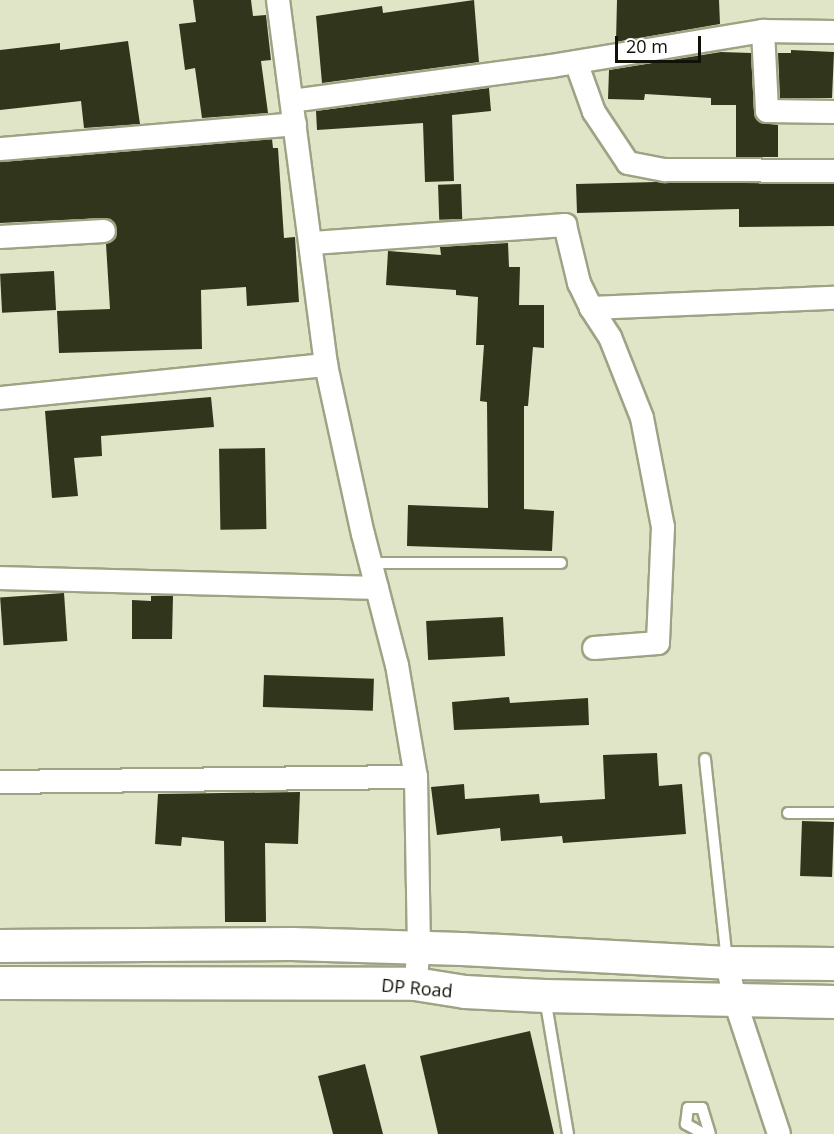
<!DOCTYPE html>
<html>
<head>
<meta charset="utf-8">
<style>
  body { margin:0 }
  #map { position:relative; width:834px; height:1134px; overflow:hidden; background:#dfe5c6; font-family:"Open Sans",sans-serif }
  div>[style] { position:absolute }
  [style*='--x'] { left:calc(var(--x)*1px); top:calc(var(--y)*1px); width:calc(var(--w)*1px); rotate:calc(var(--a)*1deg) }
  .building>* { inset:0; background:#31351c; transform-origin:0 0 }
  .roads { filter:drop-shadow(2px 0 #9da385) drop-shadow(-2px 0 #9da385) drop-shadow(0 2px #9da385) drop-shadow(0 -2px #9da385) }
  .lane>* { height:10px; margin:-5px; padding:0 5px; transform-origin:5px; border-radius:5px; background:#fff }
  .street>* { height:22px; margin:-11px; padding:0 11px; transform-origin:11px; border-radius:11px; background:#fff }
  .secondary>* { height:32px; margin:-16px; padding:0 16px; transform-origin:16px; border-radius:16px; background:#fff }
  span { translate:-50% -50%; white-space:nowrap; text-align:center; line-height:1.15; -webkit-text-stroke:6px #fff; paint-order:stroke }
  .street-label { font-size:18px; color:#101207 }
  .scale { position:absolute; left:615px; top:36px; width:86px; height:27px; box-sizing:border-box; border:3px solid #101207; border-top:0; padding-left:8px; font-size:18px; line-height:21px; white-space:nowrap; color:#101207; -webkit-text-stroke:4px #fff; paint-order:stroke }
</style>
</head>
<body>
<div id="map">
  <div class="building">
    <div style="clip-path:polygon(193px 0,251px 0,253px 16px,266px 15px,271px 60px,261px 61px,268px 113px,202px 118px,195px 68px,185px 70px,179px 24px,196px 22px)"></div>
    <div style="clip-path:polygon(474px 0,479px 62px,322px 83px,316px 16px,382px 6px,383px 13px)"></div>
    <div style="clip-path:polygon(617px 0,719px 0,720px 24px,616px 42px)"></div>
    <div style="clip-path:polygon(128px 41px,140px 124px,84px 128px,81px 101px,0 110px,0 50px,60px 43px,60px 50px)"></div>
    <div style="clip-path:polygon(791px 50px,834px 52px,832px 98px,780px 98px,778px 53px,791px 53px)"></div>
    <div style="clip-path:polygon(721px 52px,751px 53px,754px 112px,761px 123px,778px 125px,778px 157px,736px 157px,736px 105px,711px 105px,711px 98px,645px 94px,644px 100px,608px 99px,609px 70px)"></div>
    <div style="clip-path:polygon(489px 88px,491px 111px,452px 115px,454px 181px,425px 182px,423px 123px,317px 130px,316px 111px)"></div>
    <div style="clip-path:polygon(272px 139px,273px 148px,278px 148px,284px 238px,295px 237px,299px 302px,247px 306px,246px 287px,201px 290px,202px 349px,59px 353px,57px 311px,110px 309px,106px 244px,116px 238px,117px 230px,111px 219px,103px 218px,0 223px,0 162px)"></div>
    <div style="clip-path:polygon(657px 182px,834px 184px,834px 226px,739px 227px,739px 209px,577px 213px,576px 184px)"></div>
    <div style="left:461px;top:184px;width:35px;height:23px;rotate:88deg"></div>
    <div style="clip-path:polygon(508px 243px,509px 267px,520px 267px,519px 305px,544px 305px,544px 348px,533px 347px,528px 406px,524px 406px,524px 509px,554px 511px,552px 551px,407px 546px,408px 505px,488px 508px,487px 402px,480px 401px,484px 345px,476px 345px,478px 297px,456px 295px,456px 290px,386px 285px,388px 251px,441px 255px,440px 247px)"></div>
    <div style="left:54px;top:271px;width:39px;height:54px;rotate:87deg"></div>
    <div style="clip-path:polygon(211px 397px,214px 427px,101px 436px,102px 456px,74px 458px,78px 496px,52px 498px,45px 411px)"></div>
    <div style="left:265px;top:448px;width:81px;height:46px;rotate:89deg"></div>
    <div style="left:64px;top:593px;width:48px;height:64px;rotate:86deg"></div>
    <div style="clip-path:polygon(151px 596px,173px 596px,172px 639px,132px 639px,132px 600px,151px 601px)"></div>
    <div style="left:503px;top:617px;width:39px;height:77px;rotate:87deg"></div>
    <div style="left:264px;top:675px;width:110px;height:32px;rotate:2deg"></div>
    <div style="clip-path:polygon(509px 697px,510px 703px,588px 698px,589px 725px,454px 730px,452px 702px)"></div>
    <div style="clip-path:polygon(657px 753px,659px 786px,682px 784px,686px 834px,563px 843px,562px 836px,501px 841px,500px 828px,437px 835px,431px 787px,464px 784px,465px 799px,539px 794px,540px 803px,605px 799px,603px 755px)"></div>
    <div style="clip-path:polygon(300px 792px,298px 844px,265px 843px,266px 922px,225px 922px,224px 841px,182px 837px,181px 846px,155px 844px,158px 794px)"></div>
    <div style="left:802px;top:821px;width:32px;height:55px;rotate:2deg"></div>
    <div style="clip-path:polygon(530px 1031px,554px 1134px,438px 1134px,420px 1056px)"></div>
    <div style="clip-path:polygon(365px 1064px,383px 1134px,333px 1134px,318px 1076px)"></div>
  </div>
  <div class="roads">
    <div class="lane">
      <div style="--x:371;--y:563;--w:190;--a:0"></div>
      <div style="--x:705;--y:759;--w:202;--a:83.8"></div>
      <div style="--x:788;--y:813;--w:46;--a:0"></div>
      <div style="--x:545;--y:998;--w:138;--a:80.4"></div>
      <div style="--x:704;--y:1134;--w:21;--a:-151"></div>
      <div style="--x:686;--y:1124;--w:16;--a:-83"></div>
      <div style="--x:688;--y:1108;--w:14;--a:0"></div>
      <div style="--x:702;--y:1108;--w:27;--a:73"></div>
    </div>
    <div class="street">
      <div style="--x:278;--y:0;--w:368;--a:82.5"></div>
      <div style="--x:326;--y:365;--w:173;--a:77.7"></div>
      <div style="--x:363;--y:534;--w:135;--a:75.5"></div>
      <div style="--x:397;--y:665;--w:114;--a:80.4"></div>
      <div style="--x:416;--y:777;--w:171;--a:89"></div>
      <div style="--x:419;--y:948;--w:36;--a:96"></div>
      <div style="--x:834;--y:32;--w:71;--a:-179.2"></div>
      <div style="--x:763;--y:31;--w:80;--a:87.1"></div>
      <div style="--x:767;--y:111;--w:67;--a:0.9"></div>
      <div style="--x:576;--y:62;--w:53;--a:70.2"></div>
      <div style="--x:594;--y:112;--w:61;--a:56.3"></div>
      <div style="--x:628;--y:163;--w:38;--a:11"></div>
      <div style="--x:665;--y:170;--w:169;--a:0.3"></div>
      <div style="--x:292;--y:101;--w:261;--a:-7.7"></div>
      <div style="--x:551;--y:66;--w:215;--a:-9.4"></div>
      <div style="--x:0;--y:149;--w:296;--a:-4.8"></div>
      <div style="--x:0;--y:237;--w:104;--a:-3.3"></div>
      <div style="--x:313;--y:243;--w:253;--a:-4.1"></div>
      <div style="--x:565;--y:225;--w:60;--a:76.4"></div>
      <div style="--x:579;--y:283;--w:28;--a:64"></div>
      <div style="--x:591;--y:308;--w:243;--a:-2.4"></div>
      <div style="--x:591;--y:308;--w:35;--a:57"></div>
      <div style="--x:610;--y:337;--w:87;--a:68.4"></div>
      <div style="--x:642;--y:418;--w:111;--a:79.1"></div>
      <div style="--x:663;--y:527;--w:116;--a:92.5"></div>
      <div style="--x:658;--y:643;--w:64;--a:175.5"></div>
      <div style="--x:0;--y:398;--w:328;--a:-5.8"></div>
      <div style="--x:0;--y:578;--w:377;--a:1.5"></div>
      <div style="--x:0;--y:782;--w:416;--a:-0.7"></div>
      <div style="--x:727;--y:963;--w:39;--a:78"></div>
      <div style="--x:735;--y:1001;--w:140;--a:71.7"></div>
    </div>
    <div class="secondary">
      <div style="--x:0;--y:946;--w:292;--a:-0.4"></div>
      <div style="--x:292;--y:944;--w:170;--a:1.7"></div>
      <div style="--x:462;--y:949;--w:265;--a:3"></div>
      <div style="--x:727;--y:963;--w:107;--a:0.5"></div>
      <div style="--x:0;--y:983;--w:415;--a:0.1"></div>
      <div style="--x:415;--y:984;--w:51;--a:9.1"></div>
      <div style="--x:465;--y:992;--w:80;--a:2.9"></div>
      <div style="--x:545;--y:996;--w:289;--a:1.2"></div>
    </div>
  </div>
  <div class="street-label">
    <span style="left:417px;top:988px;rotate:5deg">DP Road</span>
  </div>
  <div class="scale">20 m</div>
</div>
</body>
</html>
